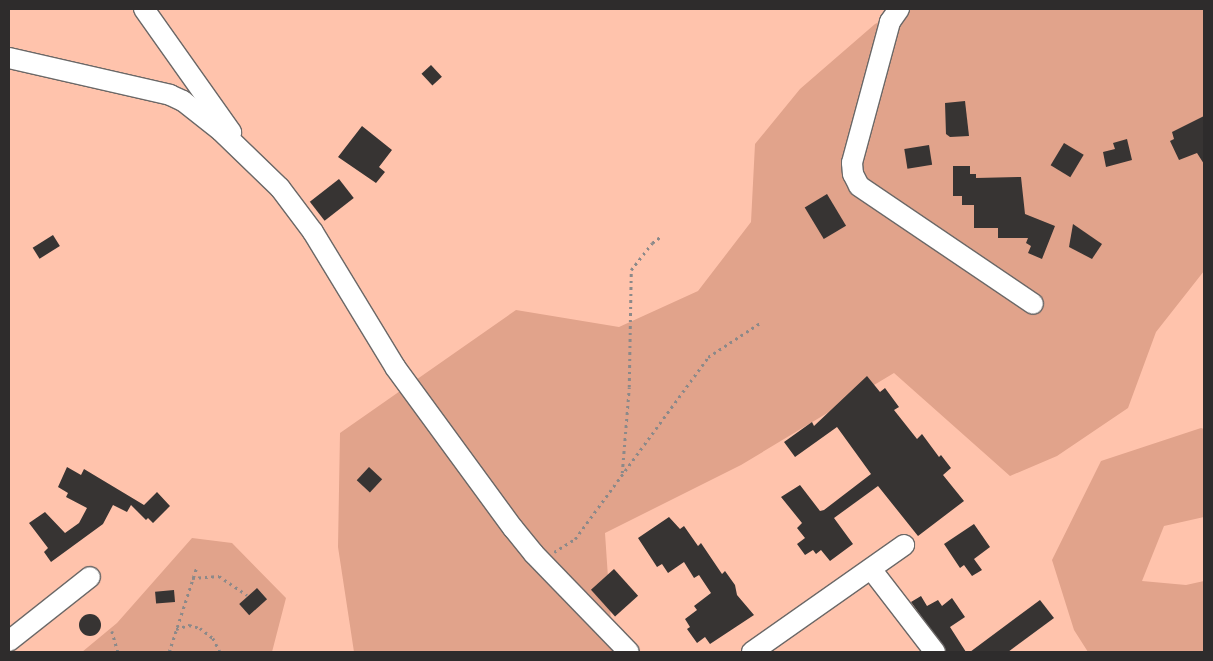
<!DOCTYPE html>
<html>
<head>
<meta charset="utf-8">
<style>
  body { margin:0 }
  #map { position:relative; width:1213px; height:661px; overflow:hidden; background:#e9e5e4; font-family:"Zilla Slab",serif }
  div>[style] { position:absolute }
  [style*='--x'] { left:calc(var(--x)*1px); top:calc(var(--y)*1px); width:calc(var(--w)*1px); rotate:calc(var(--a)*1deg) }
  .green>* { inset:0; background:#ffc3ac; transform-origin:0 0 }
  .forest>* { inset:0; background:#e1a38b }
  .building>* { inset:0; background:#373433; transform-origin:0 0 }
  .round { border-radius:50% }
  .path>* { height:2.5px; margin-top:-1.25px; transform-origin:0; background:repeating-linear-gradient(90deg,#8c8989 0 2.5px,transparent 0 6.5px) }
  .roads { filter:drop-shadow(1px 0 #6b6867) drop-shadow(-1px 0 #6b6867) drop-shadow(0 1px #6b6867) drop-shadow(0 -1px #6b6867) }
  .minor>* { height:20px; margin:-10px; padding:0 10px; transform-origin:10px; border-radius:10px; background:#fff }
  span { translate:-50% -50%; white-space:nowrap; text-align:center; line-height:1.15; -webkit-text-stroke:5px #fff; paint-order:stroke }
  .frame { position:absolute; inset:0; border:10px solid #2e2c2c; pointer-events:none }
</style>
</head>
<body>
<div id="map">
  <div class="green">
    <div style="left:9px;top:9px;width:1195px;height:643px"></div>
  </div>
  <div class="forest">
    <div style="clip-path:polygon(906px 9px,1204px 9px,1204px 271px,1156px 332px,1128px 408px,1057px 456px,1010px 476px,894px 373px,741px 465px,605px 533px,613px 652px,354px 652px,338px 547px,340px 433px,516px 310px,619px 327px,698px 291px,751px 222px,755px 144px,800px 89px,875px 24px)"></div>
    <div style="clip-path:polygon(1201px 428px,1204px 429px,1204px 517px,1164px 526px,1142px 581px,1186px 585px,1204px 581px,1204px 652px,1088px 652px,1074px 630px,1052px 560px,1101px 461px)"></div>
    <div style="clip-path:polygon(192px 538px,232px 543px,286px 598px,272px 652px,82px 652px,117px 623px)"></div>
  </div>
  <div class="building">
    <div style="left:431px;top:65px;width:16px;height:13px;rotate:47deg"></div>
    <div style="clip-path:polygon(965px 101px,969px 136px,950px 137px,946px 134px,945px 103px)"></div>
    <div style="clip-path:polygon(1204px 116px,1204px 164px,1197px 153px,1179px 160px,1170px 141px,1174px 139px,1172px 132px)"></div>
    <div style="clip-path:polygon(362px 126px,392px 150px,379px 167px,385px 172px,376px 183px,338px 157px)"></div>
    <div style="clip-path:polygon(1127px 139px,1132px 160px,1106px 167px,1103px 152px,1115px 149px,1113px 143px)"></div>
    <div style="left:1064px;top:143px;width:23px;height:26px;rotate:31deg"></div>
    <div style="left:929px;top:145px;width:20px;height:25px;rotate:81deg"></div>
    <div style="clip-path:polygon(953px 166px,970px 166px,970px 174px,976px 174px,976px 178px,1021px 177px,1025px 214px,1055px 226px,1042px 259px,1028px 253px,1031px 246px,1026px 243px,1028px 238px,998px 238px,998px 228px,974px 228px,974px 205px,962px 205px,962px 196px,953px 196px)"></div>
    <div style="left:339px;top:179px;width:24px;height:37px;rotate:52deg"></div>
    <div style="left:827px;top:194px;width:37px;height:26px;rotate:59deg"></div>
    <div style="clip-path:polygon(1073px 224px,1102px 244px,1092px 259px,1069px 247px)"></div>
    <div style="left:53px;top:235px;width:13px;height:24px;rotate:58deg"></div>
    <div style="clip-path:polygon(867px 376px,880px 392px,885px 388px,899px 407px,894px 410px,917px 439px,922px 434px,939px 457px,941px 455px,951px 468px,943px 475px,964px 501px,918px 536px,878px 486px,834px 518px,853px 544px,830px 561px,821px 550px,816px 554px,813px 550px,805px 555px,797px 544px,805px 538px,797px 528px,802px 523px,781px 497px,800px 485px,820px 511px,824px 510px,871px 474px,837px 427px,795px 457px,784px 442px,812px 422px,814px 426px)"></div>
    <div style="clip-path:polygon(67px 467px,81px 475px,84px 469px,144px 505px,157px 492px,170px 506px,153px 523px,148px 518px,146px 520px,131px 505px,127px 512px,113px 505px,103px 524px,51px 562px,44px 552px,48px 548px,29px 523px,45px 512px,65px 533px,79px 523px,87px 508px,66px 497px,68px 493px,58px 487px)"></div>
    <div style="left:369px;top:467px;width:18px;height:18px;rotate:43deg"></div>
    <div style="clip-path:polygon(669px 517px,680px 529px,684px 526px,698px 546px,701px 543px,722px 574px,725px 571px,735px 585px,737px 595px,754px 615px,710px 644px,705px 637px,697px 643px,687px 629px,690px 627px,685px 619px,697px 610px,694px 606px,711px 593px,699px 575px,694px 578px,684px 562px,668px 573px,662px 564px,657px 567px,638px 538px)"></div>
    <div style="clip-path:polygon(974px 524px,990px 547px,974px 559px,982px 570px,972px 576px,964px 565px,960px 568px,944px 544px)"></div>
    <div style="left:614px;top:569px;width:36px;height:31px;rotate:48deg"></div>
    <div style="left:257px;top:588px;width:15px;height:24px;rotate:48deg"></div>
    <div style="left:174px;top:590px;width:12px;height:19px;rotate:85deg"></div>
    <div style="clip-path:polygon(921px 596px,927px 606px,938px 600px,942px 606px,952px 598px,965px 617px,950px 627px,966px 652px,947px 652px,911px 602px)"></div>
    <div style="clip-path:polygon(1040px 600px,1054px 618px,1008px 652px,970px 652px)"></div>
    <div class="round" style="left:79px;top:614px;width:22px;height:22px"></div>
  </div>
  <div class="path">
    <div style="--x:622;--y:473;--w:86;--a:-85.3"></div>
    <div style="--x:629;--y:387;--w:117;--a:-89"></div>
    <div style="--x:631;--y:270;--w:34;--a:-52"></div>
    <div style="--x:652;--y:243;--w:10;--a:-37"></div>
    <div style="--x:554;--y:552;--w:25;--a:-32"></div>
    <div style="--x:575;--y:539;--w:225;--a:-53.8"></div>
    <div style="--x:708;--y:357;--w:62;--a:-33.2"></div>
    <div style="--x:192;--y:578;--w:27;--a:-4"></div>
    <div style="--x:219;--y:576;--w:34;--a:34"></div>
    <div style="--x:176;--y:629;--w:14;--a:-17"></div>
    <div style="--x:189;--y:625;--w:11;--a:15"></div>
    <div style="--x:200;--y:628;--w:16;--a:38"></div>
    <div style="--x:213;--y:638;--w:16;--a:63"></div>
    <div style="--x:112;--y:631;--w:22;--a:74"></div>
    <div style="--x:169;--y:652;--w:90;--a:-72"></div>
  </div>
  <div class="roads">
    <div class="minor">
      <div style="--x:144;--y:9;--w:151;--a:54.7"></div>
      <div style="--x:899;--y:9;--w:16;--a:125"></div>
      <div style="--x:890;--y:22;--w:146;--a:105.1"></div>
      <div style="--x:852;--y:163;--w:11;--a:85"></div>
      <div style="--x:853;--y:174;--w:13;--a:63"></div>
      <div style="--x:859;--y:186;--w:210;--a:34.1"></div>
      <div style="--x:9;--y:58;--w:165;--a:12.9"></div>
      <div style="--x:170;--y:95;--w:14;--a:25"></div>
      <div style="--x:183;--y:101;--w:48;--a:38.3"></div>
      <div style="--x:221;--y:131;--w:82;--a:44"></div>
      <div style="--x:280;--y:188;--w:55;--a:53.1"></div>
      <div style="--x:313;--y:232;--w:158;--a:58.7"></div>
      <div style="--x:395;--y:367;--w:200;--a:53.8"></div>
      <div style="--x:513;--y:528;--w:33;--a:51"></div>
      <div style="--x:534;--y:554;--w:136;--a:45.9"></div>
      <div style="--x:871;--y:569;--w:105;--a:52.4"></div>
      <div style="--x:9;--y:641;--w:103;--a:-38.3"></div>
      <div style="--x:752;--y:652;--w:186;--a:-35.1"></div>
    </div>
  </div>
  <div class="frame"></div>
</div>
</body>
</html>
